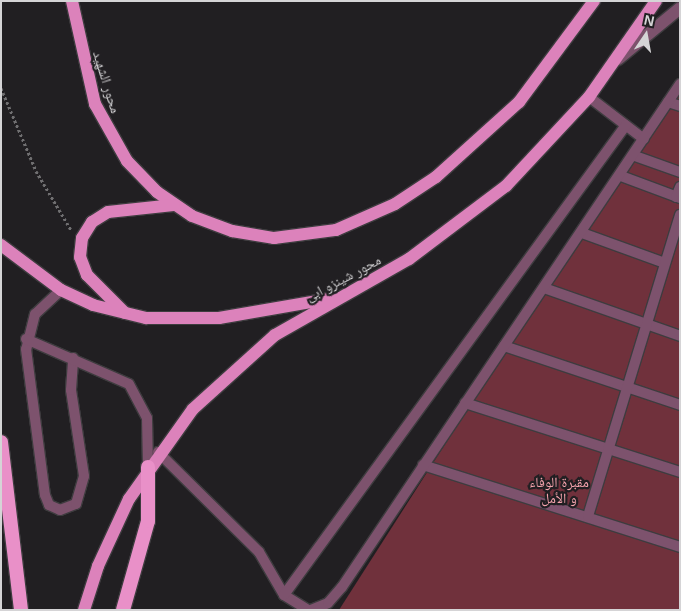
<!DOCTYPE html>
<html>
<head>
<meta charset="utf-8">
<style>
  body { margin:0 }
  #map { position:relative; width:681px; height:611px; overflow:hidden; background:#211f22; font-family:Arial,"Noto Naskh Arabic",sans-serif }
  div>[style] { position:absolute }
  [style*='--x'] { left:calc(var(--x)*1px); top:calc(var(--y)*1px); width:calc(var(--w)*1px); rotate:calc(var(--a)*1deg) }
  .green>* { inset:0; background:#70313c }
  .path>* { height:3px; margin-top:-1.5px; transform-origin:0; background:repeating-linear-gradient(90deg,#706f71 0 2.5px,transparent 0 5px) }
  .roads { filter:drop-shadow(1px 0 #3e3c3f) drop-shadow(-1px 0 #3e3c3f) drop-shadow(0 1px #3e3c3f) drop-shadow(0 -1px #3e3c3f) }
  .service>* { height:10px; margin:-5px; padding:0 5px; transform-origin:5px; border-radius:5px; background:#7d526d }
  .tertiary>* { height:12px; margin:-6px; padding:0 6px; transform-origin:6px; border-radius:6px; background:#7d526d }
  .primary>* { height:12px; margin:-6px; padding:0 6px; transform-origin:6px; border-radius:6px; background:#dc82bb }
  .trunk>* { height:14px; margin:-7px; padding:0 7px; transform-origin:7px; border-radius:7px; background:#e990c8 }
  span { translate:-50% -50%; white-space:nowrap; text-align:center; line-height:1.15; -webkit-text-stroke:4.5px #211f22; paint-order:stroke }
  .street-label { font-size:14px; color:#d5d4d6 }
  .park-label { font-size:14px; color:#f6a4ae }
  .frame { position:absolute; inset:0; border:2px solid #d5d4d6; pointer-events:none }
  .north { position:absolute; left:621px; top:10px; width:50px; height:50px; -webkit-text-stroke:4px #211f22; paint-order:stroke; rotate:12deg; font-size:14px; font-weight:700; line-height:20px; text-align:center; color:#d5d4d6 }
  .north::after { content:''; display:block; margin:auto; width:18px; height:22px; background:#d5d4d6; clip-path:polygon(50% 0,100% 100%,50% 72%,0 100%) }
</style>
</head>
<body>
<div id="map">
  <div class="green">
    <div style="clip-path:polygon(680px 77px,680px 610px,339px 610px)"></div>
  </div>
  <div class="path">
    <div style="--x:1;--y:88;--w:90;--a:67.1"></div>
    <div style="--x:36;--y:171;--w:69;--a:59.3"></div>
  </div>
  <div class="roads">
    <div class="service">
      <div style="--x:589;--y:97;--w:69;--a:37.4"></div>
      <div style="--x:668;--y:102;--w:13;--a:18"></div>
      <div style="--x:635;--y:156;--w:48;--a:19.6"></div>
      <div style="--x:621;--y:176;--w:63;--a:20.4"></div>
      <div style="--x:676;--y:197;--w:11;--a:-68"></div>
      <div style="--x:582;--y:233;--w:88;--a:19.9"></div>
      <div style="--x:544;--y:288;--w:144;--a:19.4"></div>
      <div style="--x:61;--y:290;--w:35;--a:137"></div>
      <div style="--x:35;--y:314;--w:36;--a:104"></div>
      <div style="--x:26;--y:349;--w:147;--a:82.6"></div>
      <div style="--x:45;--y:495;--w:11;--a:68"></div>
      <div style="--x:49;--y:505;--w:12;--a:24"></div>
      <div style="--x:60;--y:510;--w:17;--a:-21"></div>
      <div style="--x:76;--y:504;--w:29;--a:-74"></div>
      <div style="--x:84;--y:476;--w:87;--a:-98.6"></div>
      <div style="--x:71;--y:390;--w:32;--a:-86"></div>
      <div style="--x:26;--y:339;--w:112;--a:23.6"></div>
      <div style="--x:129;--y:384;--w:38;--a:62"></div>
      <div style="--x:147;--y:418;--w:49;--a:88.8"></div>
      <div style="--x:504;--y:346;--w:186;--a:18.5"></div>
      <div style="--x:465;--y:403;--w:226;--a:17.8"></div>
      <div style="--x:158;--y:452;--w:142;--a:44.7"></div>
      <div style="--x:259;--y:552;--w:50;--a:59.8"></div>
      <div style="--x:284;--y:595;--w:28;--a:32"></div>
      <div style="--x:423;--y:465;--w:270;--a:17.7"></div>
      <div style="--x:588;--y:516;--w:315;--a:-73"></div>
      <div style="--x:284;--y:595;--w:581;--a:-53.96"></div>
      <div style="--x:311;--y:610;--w:18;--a:-22"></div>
      <div style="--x:328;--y:603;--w:21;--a:-49"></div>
      <div style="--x:342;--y:587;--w:606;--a:-56.1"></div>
    </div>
    <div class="tertiary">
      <div style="--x:618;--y:59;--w:80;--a:-39.4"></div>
    </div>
    <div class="primary">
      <div style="--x:72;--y:1;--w:106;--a:77.4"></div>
      <div style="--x:95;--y:104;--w:65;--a:60.7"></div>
      <div style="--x:127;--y:161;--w:43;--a:45.9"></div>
      <div style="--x:157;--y:192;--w:42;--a:34.4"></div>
      <div style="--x:192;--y:216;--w:43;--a:20.6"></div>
      <div style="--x:232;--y:231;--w:43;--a:9.5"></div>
      <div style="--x:274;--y:238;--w:63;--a:-7.4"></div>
      <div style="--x:336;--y:230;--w:64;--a:-23.8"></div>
      <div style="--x:395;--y:204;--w:49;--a:-33.4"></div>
      <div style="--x:436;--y:177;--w:112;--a:-42.1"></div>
      <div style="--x:519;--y:102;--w:126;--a:-53.4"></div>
      <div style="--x:1;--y:245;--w:75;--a:36.9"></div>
      <div style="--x:61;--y:290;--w:35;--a:25"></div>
      <div style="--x:93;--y:305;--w:55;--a:13.8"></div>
      <div style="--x:146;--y:318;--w:73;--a:0"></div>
      <div style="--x:219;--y:318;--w:112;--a:-9.8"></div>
      <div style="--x:125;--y:313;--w:54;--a:-135"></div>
      <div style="--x:87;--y:275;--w:19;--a:-111"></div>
      <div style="--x:80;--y:257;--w:19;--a:-84"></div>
      <div style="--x:82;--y:238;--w:19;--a:-58"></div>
      <div style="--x:92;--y:222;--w:19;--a:-32"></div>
      <div style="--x:108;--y:212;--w:66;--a:-6.1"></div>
      <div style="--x:84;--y:610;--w:46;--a:-72.3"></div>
      <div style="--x:98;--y:566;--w:74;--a:-65.2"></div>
      <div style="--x:129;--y:499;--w:110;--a:-54.6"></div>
      <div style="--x:193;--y:409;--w:110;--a:-42.1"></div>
      <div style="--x:275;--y:335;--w:154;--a:-29.6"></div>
      <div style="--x:409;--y:259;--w:121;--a:-37"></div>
      <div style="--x:506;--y:186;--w:122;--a:-47"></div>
      <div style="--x:589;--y:97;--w:117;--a:-55.1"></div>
    </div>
    <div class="trunk">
      <div style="--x:1;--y:442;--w:169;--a:83.2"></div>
      <div style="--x:123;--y:610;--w:92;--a:-74.3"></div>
      <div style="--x:148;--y:521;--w:54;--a:-90"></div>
    </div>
  </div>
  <div class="street-label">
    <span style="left:107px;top:82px;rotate:73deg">محور الشهيد</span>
    <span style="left:343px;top:278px;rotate:-28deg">محور شينزو ابى</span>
  </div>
  <div class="park-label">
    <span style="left:559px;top:490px">مقبرة الوفاء<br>و الأمل</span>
  </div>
  <div class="frame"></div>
  <div class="north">N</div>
</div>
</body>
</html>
